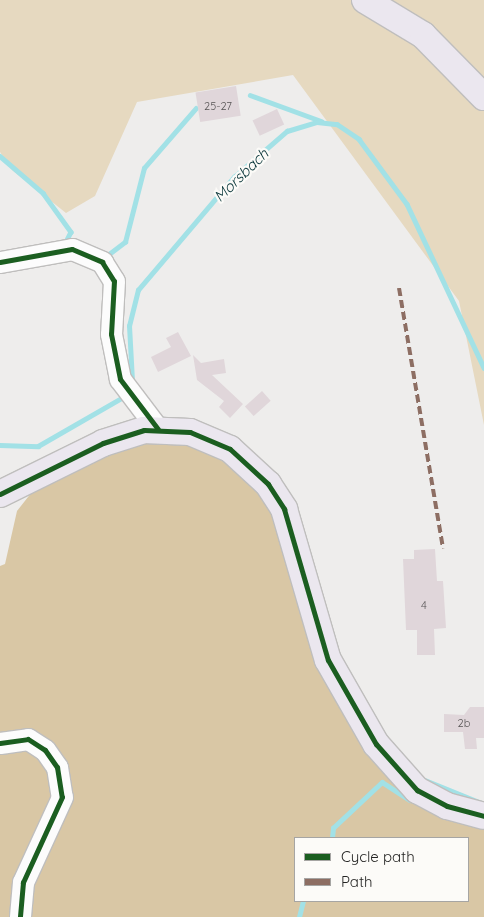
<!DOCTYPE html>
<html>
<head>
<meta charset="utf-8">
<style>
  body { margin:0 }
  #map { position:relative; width:484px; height:917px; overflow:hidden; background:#eeedec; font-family:Quicksand,sans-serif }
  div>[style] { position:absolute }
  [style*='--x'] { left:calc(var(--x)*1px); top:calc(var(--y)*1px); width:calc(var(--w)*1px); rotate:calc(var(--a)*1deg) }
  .green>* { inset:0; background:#e6d9c0 }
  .forest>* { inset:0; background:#d9c7a5 }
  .stream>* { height:4.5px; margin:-2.25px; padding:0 2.25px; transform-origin:2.25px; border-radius:2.25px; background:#a2e1e6 }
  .building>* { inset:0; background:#e0d6da; transform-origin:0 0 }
  .roads { filter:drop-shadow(1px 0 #bfbebd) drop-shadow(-1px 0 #bfbebd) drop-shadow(0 1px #bfbebd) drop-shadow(0 -1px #bfbebd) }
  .minor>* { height:21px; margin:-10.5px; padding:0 10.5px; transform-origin:10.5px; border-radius:10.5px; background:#fcfcfc }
  .major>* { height:26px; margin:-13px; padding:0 13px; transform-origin:13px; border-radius:13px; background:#ebe7ef }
  .quiet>* { height:4px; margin-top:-2px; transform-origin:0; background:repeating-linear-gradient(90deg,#8d6e63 0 8px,transparent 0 12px) }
  .cycleway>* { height:5px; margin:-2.5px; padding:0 2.5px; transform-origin:2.5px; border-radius:2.5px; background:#1b5e20 }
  span { translate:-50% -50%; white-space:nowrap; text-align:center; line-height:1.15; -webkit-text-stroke:4.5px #fcfbf8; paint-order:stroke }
  .number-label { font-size:11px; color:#565354 }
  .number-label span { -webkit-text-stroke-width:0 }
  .water-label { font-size:15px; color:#053337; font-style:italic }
  .legend { position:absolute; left:294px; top:837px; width:175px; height:65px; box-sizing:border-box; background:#fcfbf8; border:1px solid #a6a5a3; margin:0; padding:6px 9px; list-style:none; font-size:15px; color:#242423 }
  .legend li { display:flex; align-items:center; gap:10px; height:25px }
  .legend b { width:25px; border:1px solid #a6a5a3 }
</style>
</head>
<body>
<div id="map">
  <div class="green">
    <div style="clip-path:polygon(0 0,484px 0,484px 425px,459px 301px,293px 75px,137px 102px,95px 196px,66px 213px,12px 170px,0 152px)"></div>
  </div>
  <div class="forest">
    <div style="clip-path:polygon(evenodd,147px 438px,205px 443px,269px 497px,388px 767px,484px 819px,484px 917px,0 917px,0 566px,5px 564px,17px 511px,43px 478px,147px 438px,295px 838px,468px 838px,468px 901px,295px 901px,295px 838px)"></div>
  </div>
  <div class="stream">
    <div style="--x:250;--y:95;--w:76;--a:20.1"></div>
    <div style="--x:0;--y:156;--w:57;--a:40.7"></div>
    <div style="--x:43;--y:193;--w:48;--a:54.3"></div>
    <div style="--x:71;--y:232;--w:11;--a:117"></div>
    <div style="--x:105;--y:257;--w:25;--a:-37"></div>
    <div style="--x:125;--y:242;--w:76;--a:-75.6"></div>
    <div style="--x:144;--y:168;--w:79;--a:-49.1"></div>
    <div style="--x:132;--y:381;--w:55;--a:-93.1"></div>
    <div style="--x:129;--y:326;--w:37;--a:-76"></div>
    <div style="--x:138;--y:290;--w:148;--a:-49.7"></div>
    <div style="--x:234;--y:177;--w:70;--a:-41"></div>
    <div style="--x:287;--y:131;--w:31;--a:-17"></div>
    <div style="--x:317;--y:122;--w:20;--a:6"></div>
    <div style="--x:337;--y:124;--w:27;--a:34"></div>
    <div style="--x:359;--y:139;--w:81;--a:53.6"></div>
    <div style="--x:407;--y:204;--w:181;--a:64.8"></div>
    <div style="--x:0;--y:445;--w:38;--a:2"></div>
    <div style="--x:38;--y:446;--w:100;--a:-29.9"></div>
    <div style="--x:425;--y:780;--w:64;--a:22.1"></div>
    <div style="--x:332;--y:838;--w:10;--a:-84"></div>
    <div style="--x:333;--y:828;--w:67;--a:-43.2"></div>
    <div style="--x:382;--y:782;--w:33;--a:33"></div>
    <div style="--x:299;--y:917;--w:16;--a:-76"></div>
  </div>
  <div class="building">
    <div style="left:236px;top:86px;width:30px;height:41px;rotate:81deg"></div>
    <div style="left:277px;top:109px;width:17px;height:27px;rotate:65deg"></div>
    <div style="clip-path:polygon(178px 332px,191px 356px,158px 372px,151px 357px,171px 347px,166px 338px)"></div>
    <div style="clip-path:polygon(193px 355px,201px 363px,224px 359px,226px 373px,212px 375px,243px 404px,230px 418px,219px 407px,224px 401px,197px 380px)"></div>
    <div style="left:262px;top:391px;width:13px;height:23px;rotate:48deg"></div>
    <div style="clip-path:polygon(435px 549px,437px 581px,443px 581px,446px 628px,434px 629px,435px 655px,417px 655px,417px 630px,406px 630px,403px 559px,414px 559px,414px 550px)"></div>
    <div style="clip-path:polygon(470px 707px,484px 707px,484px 738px,476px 738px,477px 749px,465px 749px,463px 732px,444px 732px,444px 714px,464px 715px)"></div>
  </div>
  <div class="roads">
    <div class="minor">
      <div style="--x:0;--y:262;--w:73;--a:-10.2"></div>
      <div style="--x:72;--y:249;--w:33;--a:23"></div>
      <div style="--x:102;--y:262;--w:22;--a:58"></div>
      <div style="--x:114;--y:281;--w:53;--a:93.2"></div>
      <div style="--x:111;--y:334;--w:46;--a:78.7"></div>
      <div style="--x:120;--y:379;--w:63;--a:52.8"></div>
      <div style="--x:0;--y:743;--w:28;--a:-8"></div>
      <div style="--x:28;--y:739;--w:20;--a:33"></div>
      <div style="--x:45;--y:750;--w:21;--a:55"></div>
      <div style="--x:57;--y:767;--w:30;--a:81"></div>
      <div style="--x:62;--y:797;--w:94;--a:114.6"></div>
      <div style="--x:23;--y:882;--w:35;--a:95"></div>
    </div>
    <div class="major">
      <div style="--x:365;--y:0;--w:68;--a:31.1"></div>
      <div style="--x:423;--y:35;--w:87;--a:45.5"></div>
      <div style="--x:0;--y:494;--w:115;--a:-26.3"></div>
      <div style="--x:103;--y:443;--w:43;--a:-17.6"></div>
      <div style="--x:144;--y:430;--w:46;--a:2.5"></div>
      <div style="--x:190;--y:432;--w:43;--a:23"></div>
      <div style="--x:230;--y:449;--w:52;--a:42.6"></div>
      <div style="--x:268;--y:484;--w:30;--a:57"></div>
      <div style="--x:284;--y:509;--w:157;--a:73.8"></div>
      <div style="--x:328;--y:660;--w:97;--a:60.3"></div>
      <div style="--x:376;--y:744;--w:62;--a:48.3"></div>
      <div style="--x:417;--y:790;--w:34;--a:28"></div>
      <div style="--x:447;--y:806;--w:38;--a:15"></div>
    </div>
  </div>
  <div class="quiet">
    <div style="--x:399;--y:288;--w:264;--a:80.4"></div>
  </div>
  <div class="cycleway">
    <div style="--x:0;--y:262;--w:73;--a:-10.2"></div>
    <div style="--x:72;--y:249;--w:33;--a:23"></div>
    <div style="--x:102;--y:262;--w:22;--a:58"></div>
    <div style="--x:114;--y:281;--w:53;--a:93.2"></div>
    <div style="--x:111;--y:334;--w:46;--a:78.7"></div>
    <div style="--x:120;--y:379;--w:63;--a:52.8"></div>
    <div style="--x:0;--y:494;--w:115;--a:-26.3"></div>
    <div style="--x:103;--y:443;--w:43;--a:-17.6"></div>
    <div style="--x:144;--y:430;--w:46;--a:2.5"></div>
    <div style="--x:190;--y:432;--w:43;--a:23"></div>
    <div style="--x:230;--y:449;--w:52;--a:42.6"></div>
    <div style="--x:268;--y:484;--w:30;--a:57"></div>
    <div style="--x:284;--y:509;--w:157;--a:73.8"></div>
    <div style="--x:328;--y:660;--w:97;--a:60.3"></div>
    <div style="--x:376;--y:744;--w:62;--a:48.3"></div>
    <div style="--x:417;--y:790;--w:34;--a:28"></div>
    <div style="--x:447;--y:806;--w:38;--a:15"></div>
    <div style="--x:0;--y:743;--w:28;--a:-8"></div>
    <div style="--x:28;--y:739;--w:20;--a:33"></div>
    <div style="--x:45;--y:750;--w:21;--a:55"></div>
    <div style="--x:57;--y:767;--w:30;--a:81"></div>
    <div style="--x:62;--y:797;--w:94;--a:114.6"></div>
    <div style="--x:23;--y:882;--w:35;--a:95"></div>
  </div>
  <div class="number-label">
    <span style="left:218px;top:106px">25-27</span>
    <span style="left:424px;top:605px">4</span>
    <span style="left:464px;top:723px">2b</span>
  </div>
  <div class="water-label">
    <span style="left:241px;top:175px;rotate:-44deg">Morsbach</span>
  </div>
  <ul class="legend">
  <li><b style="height:6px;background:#1b5e20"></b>Cycle path</li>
  <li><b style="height:6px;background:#8d6e63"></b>Path</li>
  </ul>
</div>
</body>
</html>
